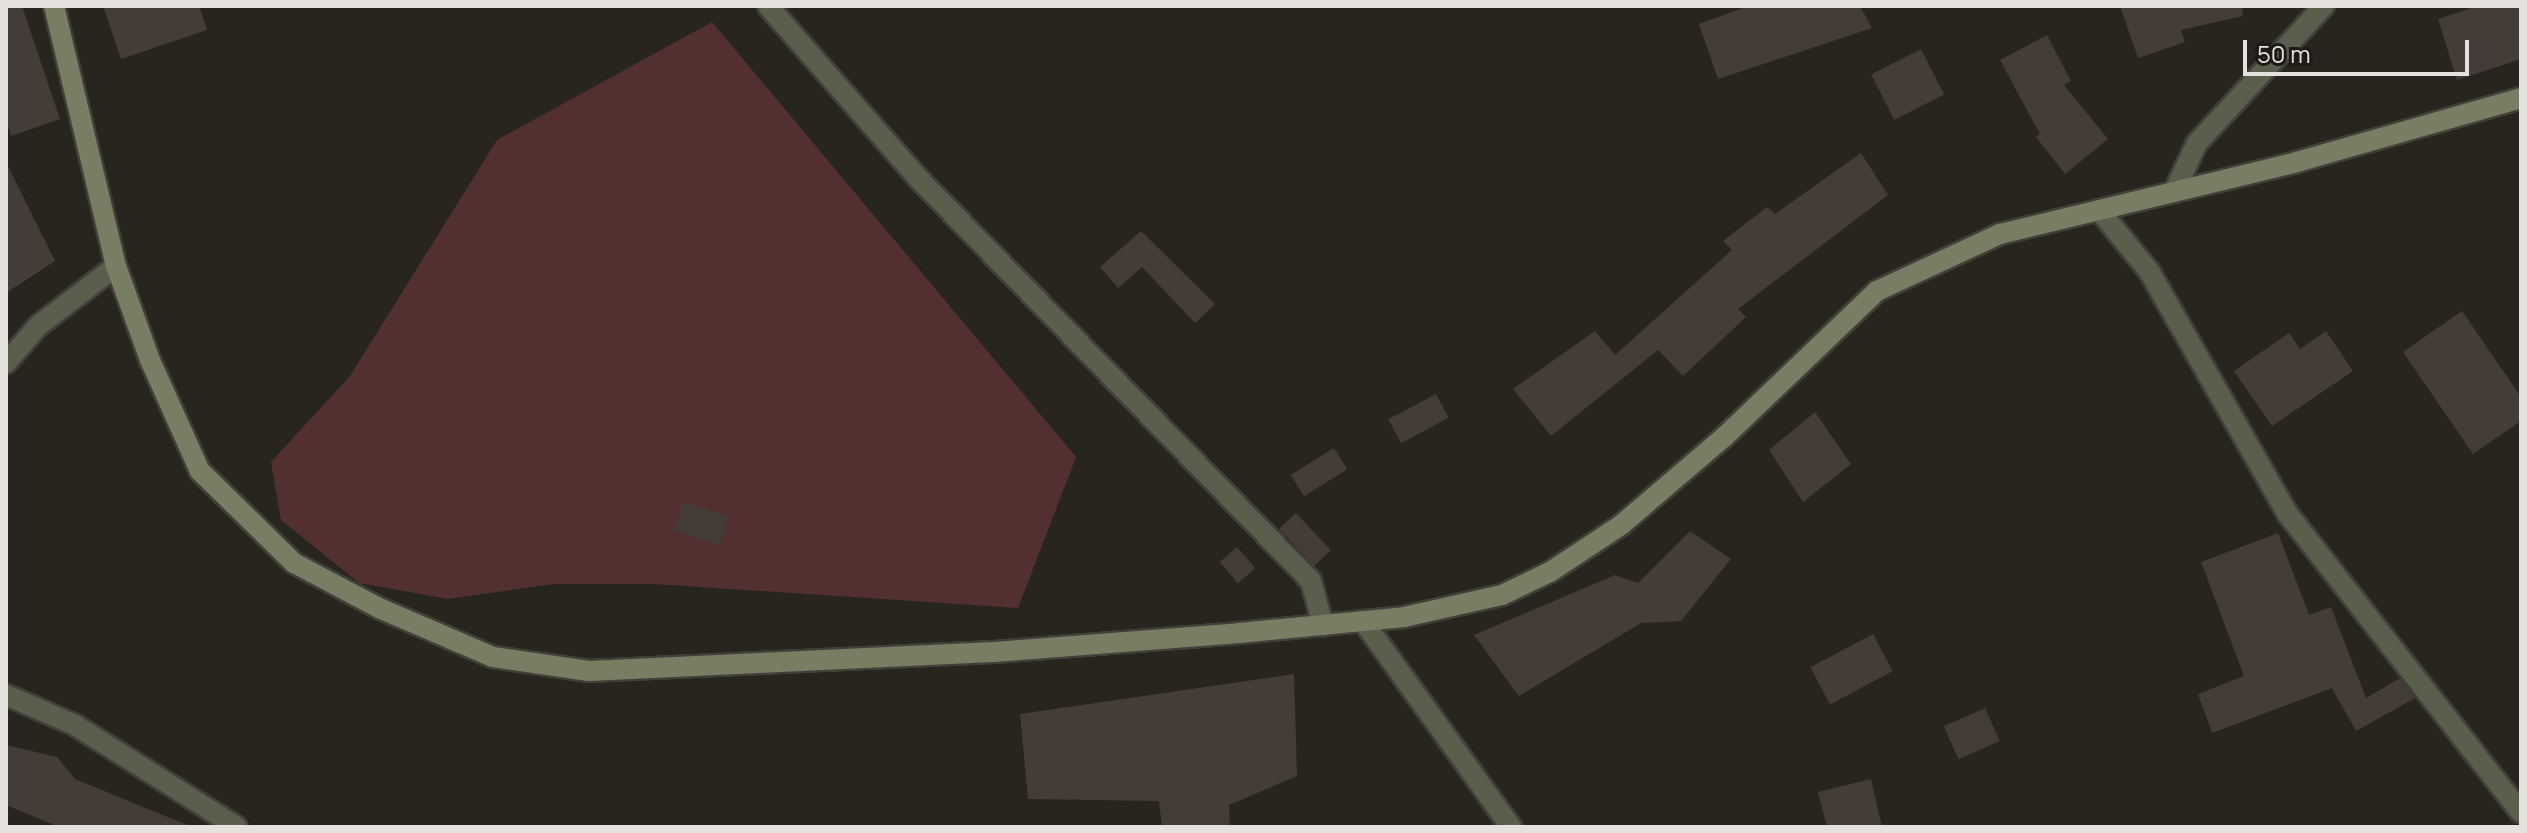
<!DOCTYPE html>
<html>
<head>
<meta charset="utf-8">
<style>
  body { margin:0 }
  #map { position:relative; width:2527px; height:833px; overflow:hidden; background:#28251e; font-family:Manrope,sans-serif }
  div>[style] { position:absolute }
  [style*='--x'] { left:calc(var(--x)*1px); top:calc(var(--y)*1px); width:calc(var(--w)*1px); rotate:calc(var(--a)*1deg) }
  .green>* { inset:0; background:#523030 }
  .building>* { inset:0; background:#443c37; transform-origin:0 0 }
  .roads { filter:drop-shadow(2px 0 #423f39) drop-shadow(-2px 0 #423f39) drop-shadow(0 2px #423f39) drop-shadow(0 -2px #423f39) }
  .minor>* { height:20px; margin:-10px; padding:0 10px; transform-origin:10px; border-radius:10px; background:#595e4d }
  .secondary>* { height:20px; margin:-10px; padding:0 10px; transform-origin:10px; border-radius:10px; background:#777e63 }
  span { translate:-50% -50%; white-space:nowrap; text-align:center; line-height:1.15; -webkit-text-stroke:7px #1e1b15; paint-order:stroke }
  .frame { position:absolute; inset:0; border:8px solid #e5e2de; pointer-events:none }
  .scale { position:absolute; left:2243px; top:40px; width:226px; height:36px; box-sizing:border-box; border:4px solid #e5e2de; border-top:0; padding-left:10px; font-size:24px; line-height:28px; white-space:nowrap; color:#e5e2de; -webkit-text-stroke:6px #1e1b15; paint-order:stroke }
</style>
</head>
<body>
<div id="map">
  <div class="green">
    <div style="clip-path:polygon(712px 22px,1076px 457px,1018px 608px,654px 584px,554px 584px,448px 599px,359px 583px,281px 520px,271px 462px,350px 376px,497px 140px)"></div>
  </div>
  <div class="building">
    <div style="clip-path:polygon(6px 6px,22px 6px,60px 119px,11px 136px,6px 120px)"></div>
    <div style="clip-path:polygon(103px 6px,199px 6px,207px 30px,121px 59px)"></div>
    <div style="clip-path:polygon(1748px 6px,1860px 6px,1872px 28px,1718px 79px,1699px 24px)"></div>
    <div style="clip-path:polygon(2120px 6px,2242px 6px,2243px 16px,2181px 30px,2185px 42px,2138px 58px)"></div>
    <div style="clip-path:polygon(2477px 6px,2521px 6px,2521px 59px,2457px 80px,2438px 19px)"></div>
    <div style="clip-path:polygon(2047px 35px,2071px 81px,2064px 85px,2108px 139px,2065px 174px,2036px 137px,2040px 134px,2000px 60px)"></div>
    <div style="left:1921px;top:49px;width:51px;height:56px;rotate:63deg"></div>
    <div style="clip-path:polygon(1861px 153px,1888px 195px,1738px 309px,1746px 317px,1683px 376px,1658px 350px,1551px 436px,1513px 389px,1595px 331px,1615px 355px,1732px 250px,1723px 241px,1767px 207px,1775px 214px)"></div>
    <div style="clip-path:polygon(6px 162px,55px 261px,6px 293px)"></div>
    <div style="clip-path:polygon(1141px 231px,1215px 304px,1195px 323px,1142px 267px,1118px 288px,1100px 267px)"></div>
    <div style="clip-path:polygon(2462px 311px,2521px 397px,2521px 421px,2473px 454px,2403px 352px)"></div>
    <div style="clip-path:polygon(2326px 331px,2353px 371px,2272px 426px,2234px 371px,2289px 333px,2300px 349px)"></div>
    <div style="left:1436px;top:394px;width:27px;height:54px;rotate:62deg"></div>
    <div style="clip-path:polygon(1815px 412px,1851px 464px,1803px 502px,1769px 450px)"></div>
    <div style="left:1334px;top:448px;width:25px;height:51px;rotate:58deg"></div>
    <div style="left:683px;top:502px;width:48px;height:30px;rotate:18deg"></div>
    <div style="left:1296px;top:513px;width:51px;height:23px;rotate:47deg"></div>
    <div style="clip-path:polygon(1690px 531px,1731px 559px,1681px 621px,1641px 623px,1519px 696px,1474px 635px,1615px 575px,1638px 583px)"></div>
    <div style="clip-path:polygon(2278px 533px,2309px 615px,2331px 607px,2366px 698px,2400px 678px,2415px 698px,2356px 731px,2332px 688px,2212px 733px,2198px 694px,2244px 676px,2201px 562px)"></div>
    <div style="left:1237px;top:547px;width:28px;height:23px;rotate:49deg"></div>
    <div style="left:1873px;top:634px;width:42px;height:71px;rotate:62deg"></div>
    <div style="clip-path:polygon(1294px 674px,1297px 776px,1229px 805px,1230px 827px,1162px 827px,1159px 801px,1028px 799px,1020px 714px)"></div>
    <div style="left:1985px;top:708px;width:36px;height:45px;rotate:66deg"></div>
    <div style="clip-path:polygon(6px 745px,57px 757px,75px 779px,192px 827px,59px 827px,6px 805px)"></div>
    <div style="clip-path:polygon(1871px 779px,1882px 827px,1827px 827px,1818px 792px)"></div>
  </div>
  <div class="roads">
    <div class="minor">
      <div style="--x:768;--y:6;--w:228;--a:48.9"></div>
      <div style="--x:918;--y:178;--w:563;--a:45.72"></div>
      <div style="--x:1311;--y:581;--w:46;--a:74.7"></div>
      <div style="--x:2174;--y:192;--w:54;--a:-64.9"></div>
      <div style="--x:2197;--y:143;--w:187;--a:-47.2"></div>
      <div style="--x:2099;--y:210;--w:79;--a:50.7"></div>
      <div style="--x:2149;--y:271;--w:279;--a:60.3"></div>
      <div style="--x:2287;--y:513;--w:380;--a:52"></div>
      <div style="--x:6;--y:363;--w:49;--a:-49.1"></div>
      <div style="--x:38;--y:326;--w:98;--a:-37.6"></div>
      <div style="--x:1363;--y:621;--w:254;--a:54.3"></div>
      <div style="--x:6;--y:695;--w:75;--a:23.5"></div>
      <div style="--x:75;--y:725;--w:191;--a:32.2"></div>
    </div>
    <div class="secondary">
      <div style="--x:54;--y:6;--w:267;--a:76.6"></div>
      <div style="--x:116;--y:266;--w:100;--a:70.1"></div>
      <div style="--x:150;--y:360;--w:122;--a:65.8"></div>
      <div style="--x:200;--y:471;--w:132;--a:44.4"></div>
      <div style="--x:294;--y:563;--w:96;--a:27.9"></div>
      <div style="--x:379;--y:608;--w:124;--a:23.3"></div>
      <div style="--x:493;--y:657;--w:97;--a:8.3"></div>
      <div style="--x:589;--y:671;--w:405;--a:-2.7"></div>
      <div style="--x:994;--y:652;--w:246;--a:-4.4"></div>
      <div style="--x:1239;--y:633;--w:166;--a:-5.5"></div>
      <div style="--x:1404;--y:617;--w:100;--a:-12.7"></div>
      <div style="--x:1502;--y:595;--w:53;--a:-25.6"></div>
      <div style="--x:1550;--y:572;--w:85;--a:-33.5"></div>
      <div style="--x:1621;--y:525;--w:134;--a:-40.5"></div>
      <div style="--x:1723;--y:438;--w:213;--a:-43.7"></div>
      <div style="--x:1877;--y:291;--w:136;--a:-24.9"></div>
      <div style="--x:2000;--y:234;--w:306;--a:-13.6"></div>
      <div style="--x:2297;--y:162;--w:233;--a:-15.9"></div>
    </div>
  </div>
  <div class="frame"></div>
  <div class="scale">50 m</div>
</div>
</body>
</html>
